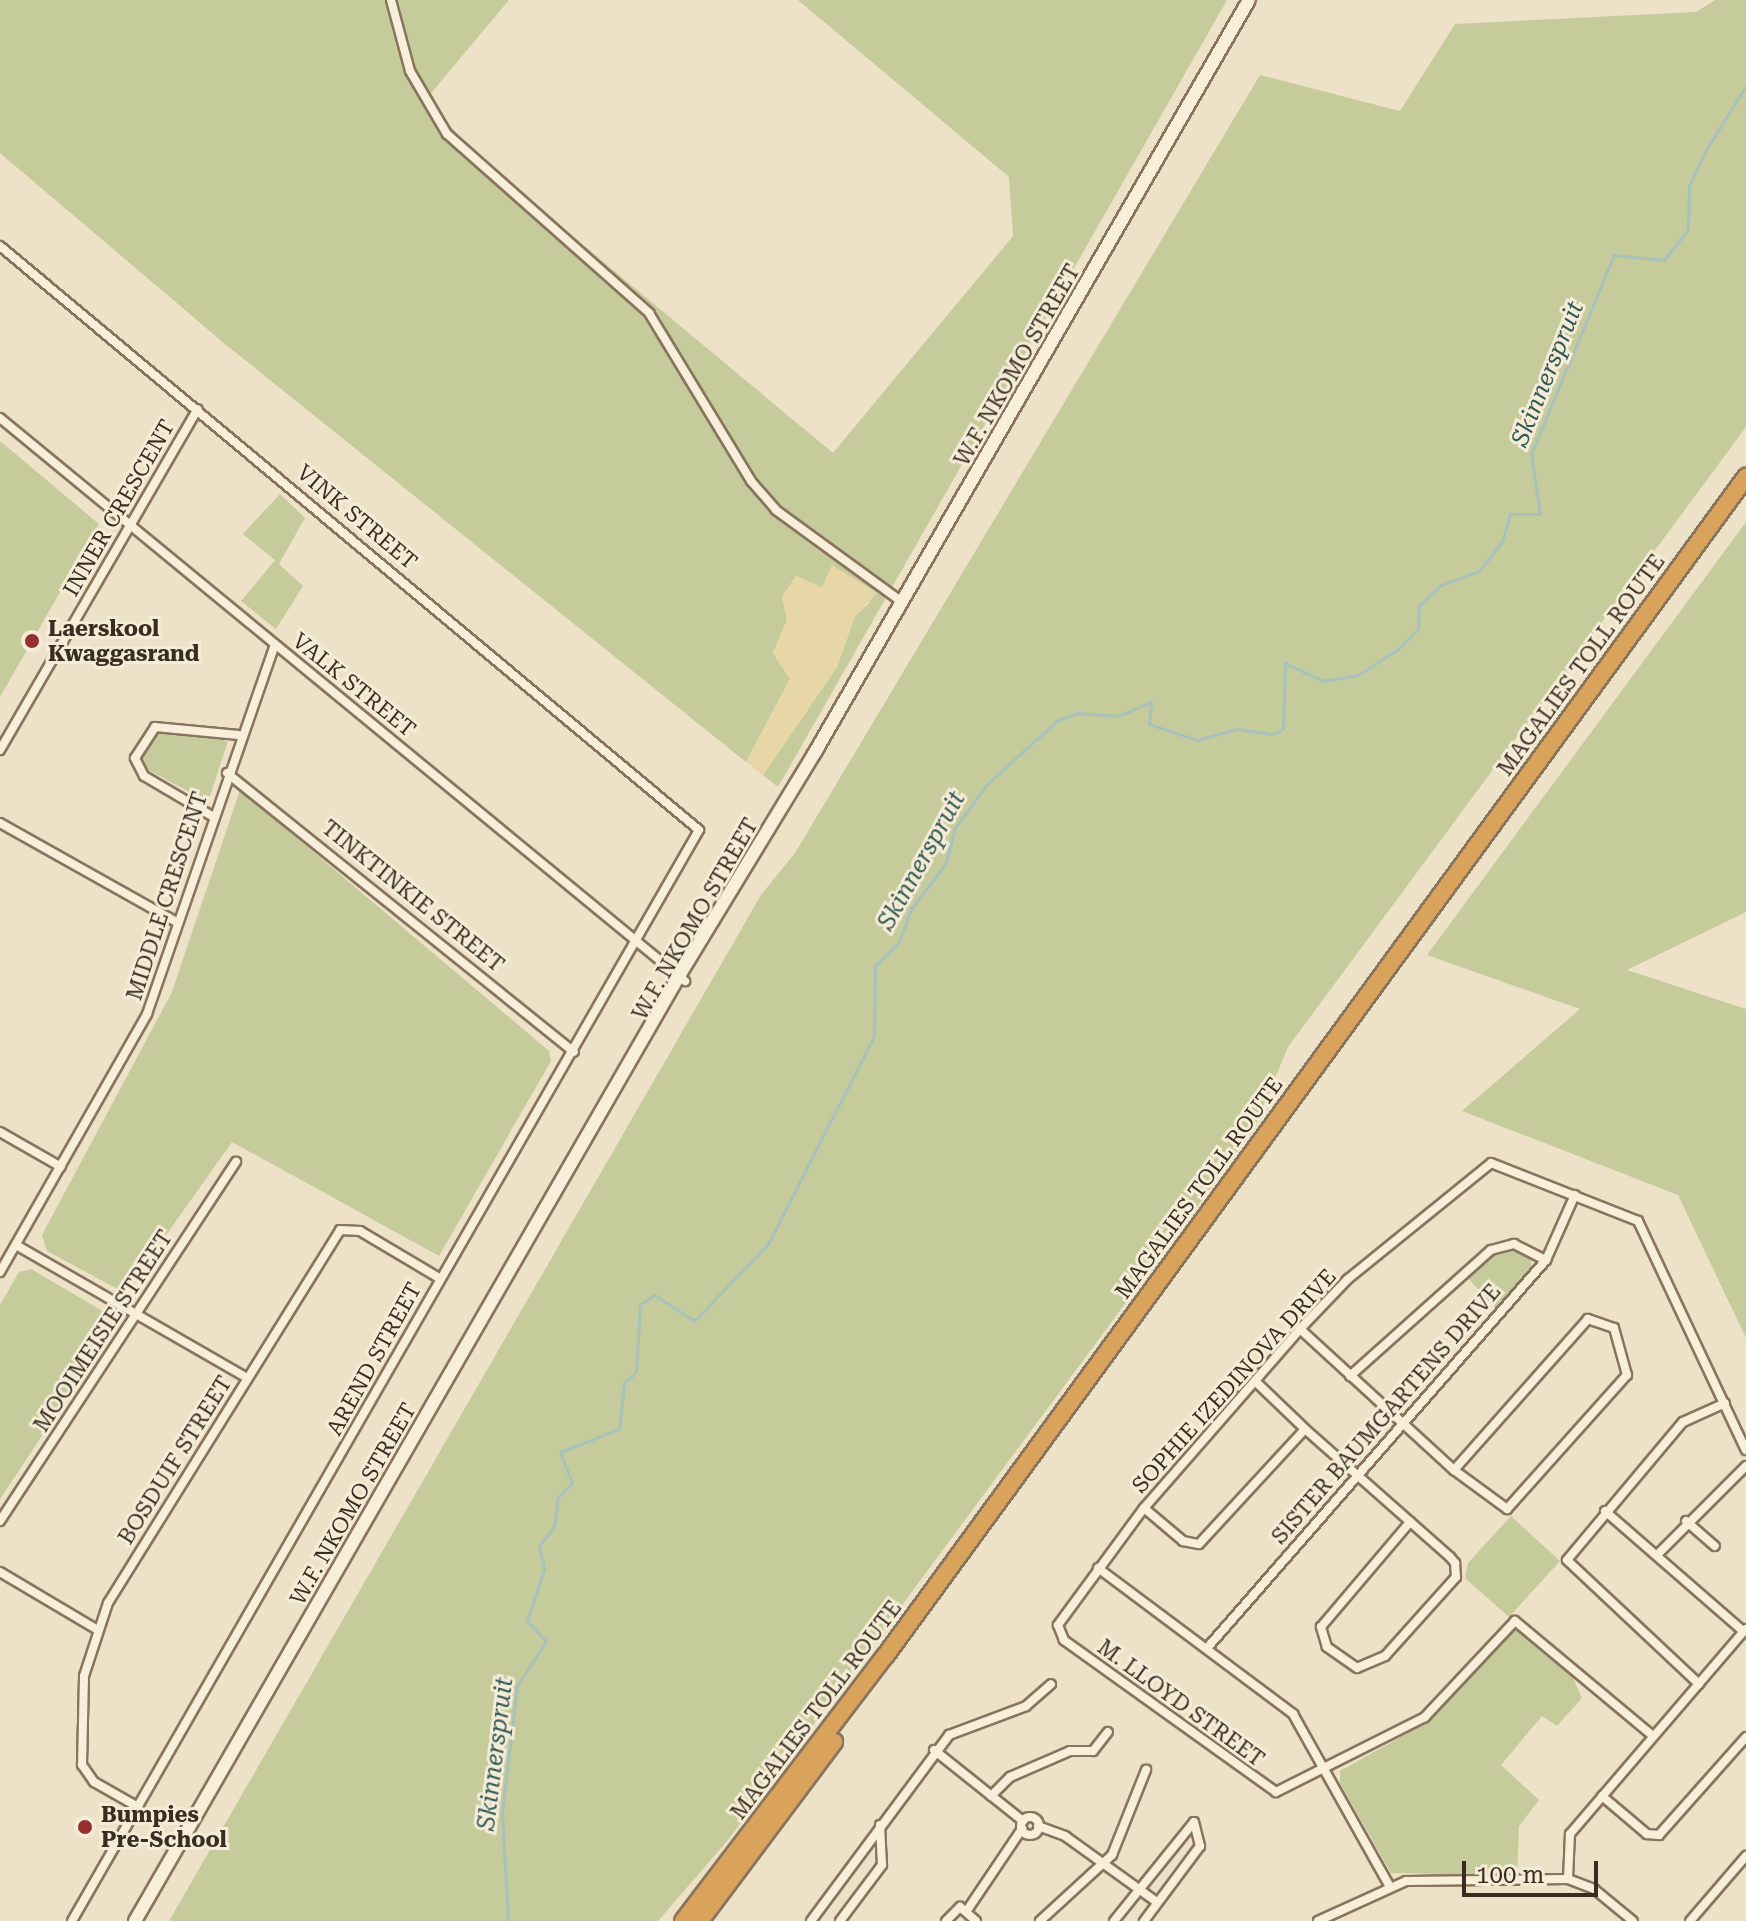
<!DOCTYPE html>
<html>
<head>
<meta charset="utf-8">
<style>
  body { margin:0 }
  #map { position:relative; width:1746px; height:1921px; overflow:hidden; background:#ede2c7; font-family:"Roboto Serif",serif }
  div>[style] { position:absolute }
  [style*='--x'] { left:calc(var(--x)*1px); top:calc(var(--y)*1px); width:calc(var(--w)*1px); rotate:calc(var(--a)*1deg) }
  .green>* { inset:0; background:#c5cb9b }
  .sand>* { inset:0; background:#e8d7a6 }
  .stream>* { height:3px; margin:-1.5px; padding:0 1.5px; transform-origin:1.5px; border-radius:1.5px; background:#a8c1ba }
  .roads { filter:drop-shadow(2px 0 #89745d) drop-shadow(-2px 0 #89745d) drop-shadow(0 2px #89745d) drop-shadow(0 -2px #89745d) }
  .street>* { height:8px; margin:-4px; padding:0 4px; transform-origin:4px; border-radius:4px; background:#f8efdb }
  .street>.ring { margin:-4px; padding:0; box-sizing:content-box; background:none; border:8px solid #f8efdb; border-radius:50% }
  .secondary>* { height:12px; margin:-6px; padding:0 6px; transform-origin:6px; border-radius:6px; background:#f8efdb }
  .highway>* { height:16px; margin:-8px; padding:0 8px; transform-origin:8px; border-radius:8px; background:#d9a35c }
  .dots>* { width:22px; height:22px; translate:-50% -50%; box-sizing:border-box; border:4px solid #f5ecd7; border-radius:50% }
  span { translate:-50% -50%; white-space:nowrap; text-align:center; line-height:1.15; -webkit-text-stroke:6px #f5ecd7; paint-order:stroke }
  .street-label { font-size:22px; color:#392d20 }
  .poi-label { font-size:22px; color:#392d20; font-weight:700 }
  .left { translate:0 -50%; text-align:left }
  .water-label { font-size:24px; color:#305956; font-style:italic }
  .scale { position:absolute; left:1462px; top:1861px; width:136px; height:36px; box-sizing:border-box; border:4px solid #392d20; border-top:0; padding-left:10px; font-size:24px; line-height:28px; white-space:nowrap; color:#392d20; -webkit-text-stroke:6px #f5ecd7; paint-order:stroke }
</style>
</head>
<body>
<div id="map">
  <div class="green">
    <div style="clip-path:polygon(0 0,509px 0,428px 97px,470px 151px,833px 453px,1013px 236px,1009px 177px,798px 0,1227px 0,778px 787px,763px 775px,837px 667px,855px 616px,870px 602px,832px 566px,822px 588px,796px 576px,782px 597px,787px 620px,773px 653px,790px 679px,746px 762px,225px 344px,0 153px)"></div>
    <div style="clip-path:polygon(1715px 0,1746px 0,1746px 427px,1288px 1047px,1253px 1131px,728px 1840px,658px 1921px,169px 1921px,761px 895px,795px 853px,1260px 75px,1400px 111px,1455px 24px,1696px 12px)"></div>
    <div style="clip-path:polygon(0 441px,99px 524px,0 697px)"></div>
    <div style="clip-path:polygon(280px 494px,305px 518px,279px 564px,303px 586px,276px 629px,241px 601px,275px 560px,243px 534px)"></div>
    <div style="clip-path:polygon(1746px 522px,1746px 912px,1627px 970px,1746px 1009px,1746px 1338px,1678px 1195px,1462px 1111px,1580px 1009px,1427px 955px)"></div>
    <div style="clip-path:polygon(160px 729px,228px 741px,208px 802px,143px 767px,143px 753px)"></div>
    <div style="clip-path:polygon(240px 790px,549px 1051px,551px 1061px,439px 1256px,232px 1142px,125px 1293px,47px 1251px,42px 1235px,172px 992px)"></div>
    <div style="clip-path:polygon(1514px 1247px,1531px 1257px,1531px 1269px,1497px 1310px,1467px 1277px,1499px 1250px)"></div>
    <div style="clip-path:polygon(31px 1269px,111px 1316px,114px 1327px,0 1499px,0 1305px,19px 1272px)"></div>
    <div style="clip-path:polygon(1511px 1516px,1560px 1561px,1509px 1617px,1465px 1578px,1468px 1563px)"></div>
    <div style="clip-path:polygon(1515px 1626px,1569px 1669px,1582px 1698px,1557px 1726px,1542px 1716px,1501px 1765px,1539px 1800px,1519px 1826px,1517px 1875px,1391px 1873px,1340px 1783px,1340px 1771px,1426px 1723px)"></div>
  </div>
  <div class="sand">
    <div style="clip-path:polygon(832px 565px,877px 593px,855px 616px,837px 667px,763px 775px,746px 762px,790px 679px,773px 653px,787px 620px,782px 597px,796px 576px,822px 588px)"></div>
  </div>
  <div class="stream">
    <div style="--x:508;--y:1921;--w:107;--a:-93.2"></div>
    <div style="--x:502;--y:1814;--w:129;--a:-83.3"></div>
    <div style="--x:517;--y:1686;--w:54;--a:-57.2"></div>
    <div style="--x:546;--y:1641;--w:28;--a:-134"></div>
    <div style="--x:527;--y:1621;--w:55;--a:-71.9"></div>
    <div style="--x:544;--y:1569;--w:24;--a:-102"></div>
    <div style="--x:539;--y:1546;--w:25;--a:-53"></div>
    <div style="--x:554;--y:1526;--w:29;--a:-82"></div>
    <div style="--x:558;--y:1497;--w:20;--a:-45"></div>
    <div style="--x:572;--y:1483;--w:33;--a:-111"></div>
    <div style="--x:560;--y:1452;--w:63;--a:-21.3"></div>
    <div style="--x:619;--y:1429;--w:46;--a:-83.8"></div>
    <div style="--x:624;--y:1383;--w:16;--a:-43"></div>
    <div style="--x:636;--y:1372;--w:68;--a:-86.6"></div>
    <div style="--x:640;--y:1304;--w:17;--a:-31"></div>
    <div style="--x:655;--y:1295;--w:47;--a:33.7"></div>
    <div style="--x:694;--y:1321;--w:107;--a:-46.1"></div>
    <div style="--x:768;--y:1244;--w:233;--a:-63"></div>
    <div style="--x:874;--y:1036;--w:70;--a:-89.2"></div>
    <div style="--x:875;--y:966;--w:34;--a:-45"></div>
    <div style="--x:899;--y:942;--w:35;--a:-70"></div>
    <div style="--x:911;--y:909;--w:58;--a:-52.7"></div>
    <div style="--x:946;--y:863;--w:36;--a:-76"></div>
    <div style="--x:955;--y:828;--w:53;--a:-54.2"></div>
    <div style="--x:986;--y:785;--w:97;--a:-42.1"></div>
    <div style="--x:1058;--y:720;--w:21;--a:-19"></div>
    <div style="--x:1078;--y:713;--w:40;--a:4.3"></div>
    <div style="--x:1118;--y:716;--w:36;--a:-23"></div>
    <div style="--x:1151;--y:702;--w:22;--a:95"></div>
    <div style="--x:1149;--y:724;--w:51;--a:18.4"></div>
    <div style="--x:1197;--y:740;--w:41;--a:-15.8"></div>
    <div style="--x:1236;--y:729;--w:37;--a:8"></div>
    <div style="--x:1273;--y:734;--w:11;--a:-27"></div>
    <div style="--x:1283;--y:729;--w:66;--a:-88.3"></div>
    <div style="--x:1285;--y:663;--w:42;--a:25.3"></div>
    <div style="--x:1323;--y:681;--w:36;--a:-10"></div>
    <div style="--x:1358;--y:675;--w:48;--a:-33"></div>
    <div style="--x:1398;--y:649;--w:28;--a:-45"></div>
    <div style="--x:1418;--y:629;--w:23;--a:-88"></div>
    <div style="--x:1419;--y:606;--w:30;--a:-44"></div>
    <div style="--x:1441;--y:585;--w:40;--a:-20.2"></div>
    <div style="--x:1479;--y:571;--w:37;--a:-52"></div>
    <div style="--x:1502;--y:542;--w:29;--a:-74"></div>
    <div style="--x:1510;--y:514;--w:30;--a:0"></div>
    <div style="--x:1540;--y:514;--w:61;--a:-98.5"></div>
    <div style="--x:1531;--y:454;--w:216;--a:-67.4"></div>
    <div style="--x:1614;--y:255;--w:50;--a:5.7"></div>
    <div style="--x:1664;--y:260;--w:39;--a:-52"></div>
    <div style="--x:1688;--y:229;--w:43;--a:-88.7"></div>
    <div style="--x:1689;--y:186;--w:38;--a:-65"></div>
    <div style="--x:1705;--y:151;--w:77;--a:-57.8"></div>
  </div>
  <div class="roads">
    <div class="street">
      <div style="--x:391;--y:0;--w:73;--a:75"></div>
      <div style="--x:410;--y:71;--w:73;--a:59.6"></div>
      <div style="--x:447;--y:134;--w:270;--a:41.5"></div>
      <div style="--x:649;--y:313;--w:197;--a:58.7"></div>
      <div style="--x:751;--y:481;--w:38;--a:49"></div>
      <div style="--x:776;--y:510;--w:155;--a:36.1"></div>
      <div style="--x:0;--y:246;--w:911;--a:39.88"></div>
      <div style="--x:699;--y:830;--w:1258;--a:119.89"></div>
      <div style="--x:0;--y:418;--w:887;--a:39.42"></div>
      <div style="--x:0;--y:750;--w:394;--a:-59.9"></div>
      <div style="--x:227;--y:773;--w:445;--a:38.8"></div>
      <div style="--x:212;--y:816;--w:79;--a:-149.5"></div>
      <div style="--x:144;--y:776;--w:20;--a:-117"></div>
      <div style="--x:135;--y:758;--w:37;--a:-57"></div>
      <div style="--x:155;--y:727;--w:84;--a:5.4"></div>
      <div style="--x:0;--y:823;--w:204;--a:29.3"></div>
      <div style="--x:0;--y:1132;--w:70;--a:29.8"></div>
      <div style="--x:16;--y:1245;--w:267;--a:29.9"></div>
      <div style="--x:0;--y:1272;--w:297;--a:-60.3"></div>
      <div style="--x:147;--y:1014;--w:391;--a:-70.9"></div>
      <div style="--x:1300;--y:1329;--w:209;--a:42.5"></div>
      <div style="--x:1454;--y:1470;--w:66;--a:36.3"></div>
      <div style="--x:1507;--y:1509;--w:180;--a:-48.2"></div>
      <div style="--x:1627;--y:1375;--w:49;--a:-105.5"></div>
      <div style="--x:1614;--y:1328;--w:28;--a:-161"></div>
      <div style="--x:1588;--y:1319;--w:202;--a:131.6"></div>
      <div style="--x:1350;--y:1376;--w:189;--a:-41.8"></div>
      <div style="--x:1491;--y:1250;--w:24;--a:-15"></div>
      <div style="--x:1514;--y:1244;--w:36;--a:27"></div>
      <div style="--x:1255;--y:1381;--w:69;--a:43.8"></div>
      <div style="--x:1305;--y:1429;--w:193;--a:41.4"></div>
      <div style="--x:1450;--y:1557;--w:8;--a:50"></div>
      <div style="--x:1455;--y:1563;--w:14;--a:86"></div>
      <div style="--x:1456;--y:1577;--w:106;--a:131.9"></div>
      <div style="--x:1385;--y:1656;--w:30;--a:157"></div>
      <div style="--x:1357;--y:1668;--w:37;--a:-145"></div>
      <div style="--x:1327;--y:1647;--w:21;--a:-107"></div>
      <div style="--x:1321;--y:1627;--w:138;--a:-49.7"></div>
      <div style="--x:1144;--y:1508;--w:51;--a:40.2"></div>
      <div style="--x:1183;--y:1541;--w:16;--a:11"></div>
      <div style="--x:1199;--y:1544;--w:156;--a:-47.3"></div>
      <div style="--x:1605;--y:1511;--w:184;--a:41"></div>
      <div style="--x:0;--y:1521;--w:430;--a:-56.7"></div>
      <div style="--x:1686;--y:1521;--w:38;--a:41"></div>
      <div style="--x:1657;--y:1555;--w:126;--a:-45"></div>
      <div style="--x:1098;--y:1568;--w:244;--a:36.8"></div>
      <div style="--x:1293;--y:1714;--w:196;--a:60.7"></div>
      <div style="--x:0;--y:1572;--w:112;--a:30.7"></div>
      <div style="--x:1208;--y:1647;--w:514;--a:-48.87"></div>
      <div style="--x:1546;--y:1260;--w:71;--a:-66"></div>
      <div style="--x:1699;--y:1684;--w:181;--a:-136.8"></div>
      <div style="--x:1567;--y:1560;--w:180;--a:-50"></div>
      <div style="--x:1683;--y:1422;--w:46;--a:-24.3"></div>
      <div style="--x:1653;--y:1736;--w:180;--a:-140.2"></div>
      <div style="--x:1515;--y:1621;--w:132;--a:133.2"></div>
      <div style="--x:1425;--y:1717;--w:167;--a:153.3"></div>
      <div style="--x:1276;--y:1792;--w:261;--a:-144.4"></div>
      <div style="--x:1064;--y:1640;--w:16;--a:-112"></div>
      <div style="--x:1058;--y:1625;--w:145;--a:-53.7"></div>
      <div style="--x:1144;--y:1508;--w:237;--a:-48.9"></div>
      <div style="--x:1300;--y:1329;--w:69;--a:-46.2"></div>
      <div style="--x:1348;--y:1279;--w:184;--a:-39"></div>
      <div style="--x:1491;--y:1163;--w:158;--a:21.5"></div>
      <div style="--x:1638;--y:1221;--w:253;--a:64.8"></div>
      <div style="--x:934;--y:1750;--w:114;--a:38.6"></div>
      <div style="--x:991;--y:1796;--w:27;--a:-45"></div>
      <div style="--x:1010;--y:1777;--w:65;--a:-23.4"></div>
      <div style="--x:1070;--y:1751;--w:23;--a:0"></div>
      <div style="--x:1093;--y:1751;--w:24;--a:-52"></div>
      <div style="--x:1602;--y:1796;--w:59;--a:40.2"></div>
      <div style="--x:1647;--y:1834;--w:12;--a:5"></div>
      <div style="--x:1659;--y:1835;--w:131;--a:-48.4"></div>
      <div style="--x:138;--y:1807;--w:51;--a:-150.4"></div>
      <div style="--x:94;--y:1782;--w:21;--a:-125"></div>
      <div style="--x:82;--y:1765;--w:89;--a:-88.7"></div>
      <div style="--x:84;--y:1676;--w:77;--a:-71.8"></div>
      <div style="--x:108;--y:1603;--w:439;--a:-58.1"></div>
      <div style="--x:340;--y:1230;--w:20;--a:3"></div>
      <div style="--x:360;--y:1231;--w:92;--a:30.7"></div>
      <div class="ring" style="left:1021px;top:1817px;width:10px;height:10px"></div>
      <div style="--x:1038;--y:1826;--w:29;--a:20"></div>
      <div style="--x:1065;--y:1836;--w:113;--a:35.7"></div>
      <div style="--x:1568;--y:1879;--w:45;--a:-87.5"></div>
      <div style="--x:1570;--y:1834;--w:270;--a:-49.4"></div>
      <div style="--x:968;--y:1909;--w:97;--a:-56"></div>
      <div style="--x:811;--y:1921;--w:232;--a:-53.4"></div>
      <div style="--x:949;--y:1735;--w:82;--a:-20.6"></div>
      <div style="--x:1026;--y:1706;--w:33;--a:-41"></div>
      <div style="--x:840;--y:1921;--w:70;--a:-53.1"></div>
      <div style="--x:882;--y:1865;--w:40;--a:-92.9"></div>
      <div style="--x:946;--y:1921;--w:20;--a:-45"></div>
      <div style="--x:960;--y:1907;--w:21;--a:41"></div>
      <div style="--x:1040;--y:1921;--w:98;--a:-42.5"></div>
      <div style="--x:1112;--y:1855;--w:92;--a:-68.2"></div>
      <div style="--x:1114;--y:1921;--w:127;--a:-51.1"></div>
      <div style="--x:1194;--y:1822;--w:25;--a:76"></div>
      <div style="--x:1200;--y:1846;--w:94;--a:126.7"></div>
      <div style="--x:1318;--y:1921;--w:97;--a:-24.4"></div>
      <div style="--x:1406;--y:1881;--w:162;--a:-0.7"></div>
      <div style="--x:1568;--y:1879;--w:28;--a:21"></div>
      <div style="--x:1594;--y:1889;--w:50;--a:39.4"></div>
      <div style="--x:1690;--y:1921;--w:86;--a:-49.3"></div>
    </div>
    <div class="secondary">
      <div style="--x:814;--y:754;--w:870;--a:-60.02"></div>
      <div style="--x:135;--y:1921;--w:1090;--a:-60.07"></div>
      <div style="--x:679;--y:976;--w:266;--a:-58.7"></div>
    </div>
    <div class="highway">
      <div style="--x:683;--y:1921;--w:335;--a:-52.7"></div>
      <div style="--x:886;--y:1655;--w:1459;--a:-53.87"></div>
      <div style="--x:700;--y:1921;--w:224;--a:-53.2"></div>
    </div>
  </div>
  <div class="dots">
    <div style="left:32px;top:641px;background:#962f2f"></div>
    <div style="left:85px;top:1827px;background:#962f2f"></div>
  </div>
  <div class="street-label">
    <span style="left:1017px;top:365px;rotate:-60deg">W.F. NKOMO STREET</span>
    <span style="left:119px;top:508px;rotate:-60deg">INNER CRESCENT</span>
    <span style="left:357px;top:517px;rotate:40deg">VINK STREET</span>
    <span style="left:1581px;top:665px;rotate:-54deg">MAGALIES TOLL ROUTE</span>
    <span style="left:354px;top:685px;rotate:39deg">VALK STREET</span>
    <span style="left:167px;top:896px;rotate:-72deg">MIDDLE CRESCENT</span>
    <span style="left:413px;top:896px;rotate:39deg">TINKTINKIE STREET</span>
    <span style="left:695px;top:919px;rotate:-60deg">W.F. NKOMO STREET</span>
    <span style="left:1199px;top:1188px;rotate:-54deg">MAGALIES TOLL ROUTE</span>
    <span style="left:103px;top:1331px;rotate:-57deg">MOOIMEISIE STREET</span>
    <span style="left:374px;top:1359px;rotate:-61deg">AREND STREET</span>
    <span style="left:1234px;top:1381px;rotate:-48deg">SOPHIE IZEDINOVA DRIVE</span>
    <span style="left:1386px;top:1414px;rotate:-49deg">SISTER BAUMGARTENS DRIVE</span>
    <span style="left:175px;top:1460px;rotate:-58deg">BOSDUIF STREET</span>
    <span style="left:353px;top:1504px;rotate:-60deg">W.F. NKOMO STREET</span>
    <span style="left:1181px;top:1703px;rotate:36deg">M. LLOYD STREET</span>
    <span style="left:816px;top:1710px;rotate:-53deg">MAGALIES TOLL ROUTE</span>
  </div>
  <div class="poi-label">
    <span class="left" style="left:48px;top:641px">Laerskool<br>Kwaggasrand</span>
    <span class="left" style="left:101px;top:1827px">Bumpies<br>Pre-School</span>
  </div>
  <div class="water-label">
    <span style="left:1548px;top:374px;rotate:-68deg">Skinnerspruit</span>
    <span style="left:922px;top:861px;rotate:-61deg">Skinnerspruit</span>
    <span style="left:496px;top:1754px;rotate:-83deg">Skinnerspruit</span>
  </div>
  <div class="scale">100 m</div>
</div>
</body>
</html>
